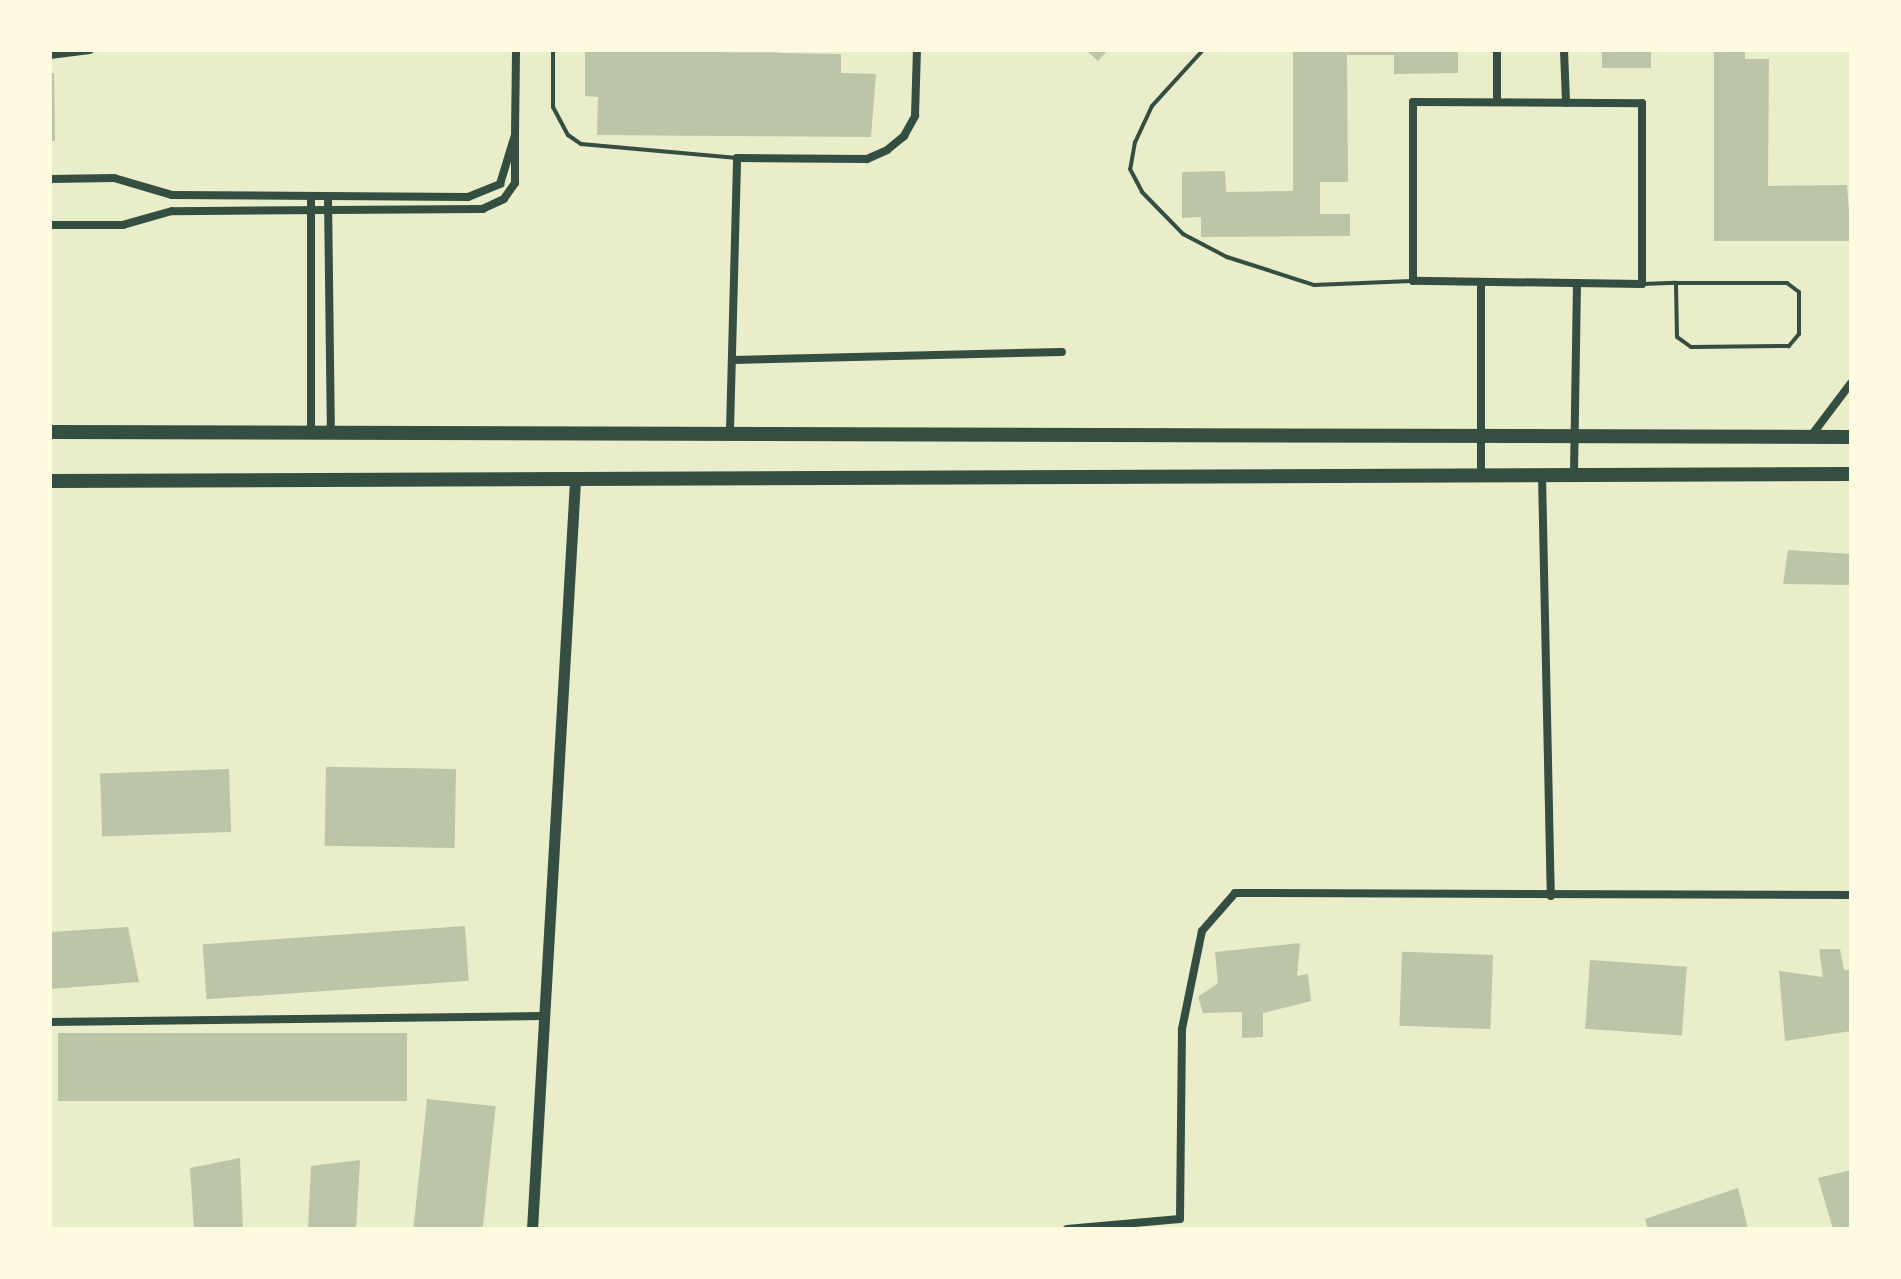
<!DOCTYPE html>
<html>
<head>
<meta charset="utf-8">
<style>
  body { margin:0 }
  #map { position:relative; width:1901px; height:1279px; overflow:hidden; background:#e9edc9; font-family:Merriweather,serif }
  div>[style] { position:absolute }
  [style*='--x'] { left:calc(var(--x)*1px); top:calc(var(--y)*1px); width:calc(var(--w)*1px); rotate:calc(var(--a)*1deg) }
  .green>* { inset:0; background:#cad2ad }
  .building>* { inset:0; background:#bcc5a7; transform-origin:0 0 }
  .service>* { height:4px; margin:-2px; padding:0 2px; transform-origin:2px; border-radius:2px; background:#344e41 }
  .minor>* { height:8px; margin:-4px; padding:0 4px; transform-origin:4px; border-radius:4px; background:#344e41 }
  .tertiary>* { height:11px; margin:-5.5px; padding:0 5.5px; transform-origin:5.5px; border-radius:5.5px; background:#344e41 }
  .primary>* { height:14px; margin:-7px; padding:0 7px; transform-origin:7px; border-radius:7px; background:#344e41 }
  span { translate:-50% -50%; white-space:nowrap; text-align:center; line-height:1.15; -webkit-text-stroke:6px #fefae0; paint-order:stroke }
  .frame { position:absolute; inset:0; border:52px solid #fefae0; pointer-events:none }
</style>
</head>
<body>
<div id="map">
  <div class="green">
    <div style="clip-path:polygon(630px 50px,777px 50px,777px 53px)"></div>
  </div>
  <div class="building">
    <div style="clip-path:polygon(585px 50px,841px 54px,841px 73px,876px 74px,871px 137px,597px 135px,598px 97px,585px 96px)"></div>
    <div style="clip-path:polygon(1086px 50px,1108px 50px,1098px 61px)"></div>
    <div style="clip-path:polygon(1293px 50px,1458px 50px,1458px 73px,1394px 74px,1394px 55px,1347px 55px,1348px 182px,1320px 182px,1320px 214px,1350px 214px,1350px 236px,1201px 237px,1201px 217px,1182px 218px,1182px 172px,1225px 171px,1226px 192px,1293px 191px)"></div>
    <div style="left:1602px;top:50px;width:49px;height:18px"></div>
    <div style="clip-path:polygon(1714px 50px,1745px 50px,1745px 59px,1769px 59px,1768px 186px,1847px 185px,1851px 241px,1714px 241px)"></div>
    <div style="clip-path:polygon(50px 73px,54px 73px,55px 141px,50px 141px)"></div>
    <div style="clip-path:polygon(1788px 550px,1851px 554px,1851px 585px,1783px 584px)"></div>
    <div style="left:229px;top:769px;width:63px;height:129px;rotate:88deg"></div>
    <div style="left:456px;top:769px;width:79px;height:130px;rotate:91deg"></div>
    <div style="left:465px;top:926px;width:55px;height:263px;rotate:86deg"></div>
    <div style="clip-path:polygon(128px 927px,139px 982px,50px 989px,50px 932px)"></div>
    <div style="clip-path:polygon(1300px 943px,1297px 976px,1308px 974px,1311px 1001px,1263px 1013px,1263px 1037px,1242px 1038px,1242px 1012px,1203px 1013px,1198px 997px,1218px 983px,1215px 952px)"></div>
    <div style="clip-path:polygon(1819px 949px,1840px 949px,1844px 970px,1851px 970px,1851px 1031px,1785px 1041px,1779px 971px,1823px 977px)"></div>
    <div style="left:1493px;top:955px;width:74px;height:91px;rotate:92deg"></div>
    <div style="left:1590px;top:960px;width:97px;height:69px;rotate:4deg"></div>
    <div style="left:58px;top:1033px;width:349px;height:68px"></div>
    <div style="left:427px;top:1099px;width:69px;height:130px;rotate:6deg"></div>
    <div style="clip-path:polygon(240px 1158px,243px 1229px,194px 1229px,190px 1168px)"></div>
    <div style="clip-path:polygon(360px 1160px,356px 1229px,308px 1229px,311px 1166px)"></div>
    <div style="clip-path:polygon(1851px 1170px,1851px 1228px,1833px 1229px,1818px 1178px)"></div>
    <div style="clip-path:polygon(1738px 1188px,1748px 1229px,1648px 1229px,1645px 1219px)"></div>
  </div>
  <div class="service">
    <div style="--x:553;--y:50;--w:57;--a:90"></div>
    <div style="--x:553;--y:107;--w:32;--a:62"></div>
    <div style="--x:568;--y:135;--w:16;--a:35"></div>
    <div style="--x:581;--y:144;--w:157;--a:5.1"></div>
    <div style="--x:1203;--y:50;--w:76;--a:132.3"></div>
    <div style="--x:1152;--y:106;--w:40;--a:115"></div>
    <div style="--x:1135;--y:142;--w:27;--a:100"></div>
    <div style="--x:1130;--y:169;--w:26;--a:62"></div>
    <div style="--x:1142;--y:192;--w:59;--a:45.7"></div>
    <div style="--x:1183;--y:234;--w:50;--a:27.6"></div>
    <div style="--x:1227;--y:257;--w:91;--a:17.8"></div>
    <div style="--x:1314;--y:285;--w:97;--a:-2.4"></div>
    <div style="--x:1642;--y:284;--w:34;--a:-2"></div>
    <div style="--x:1676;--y:283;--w:111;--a:0"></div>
    <div style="--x:1787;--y:283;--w:15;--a:37"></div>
    <div style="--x:1799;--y:292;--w:42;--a:90"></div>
    <div style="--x:1799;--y:334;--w:16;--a:130"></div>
    <div style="--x:1789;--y:346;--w:98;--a:179.4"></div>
    <div style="--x:1691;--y:347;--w:17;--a:-144"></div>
    <div style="--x:1677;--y:337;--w:54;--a:-91.1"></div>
  </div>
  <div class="minor">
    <div style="--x:1564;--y:50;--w:53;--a:87.8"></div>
    <div style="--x:50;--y:55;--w:40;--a:-7.1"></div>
    <div style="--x:1413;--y:102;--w:229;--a:0.3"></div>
    <div style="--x:1642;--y:103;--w:181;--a:90"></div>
    <div style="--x:1642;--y:284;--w:229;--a:-179.2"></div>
    <div style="--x:1413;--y:281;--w:179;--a:-90"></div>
    <div style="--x:1497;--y:102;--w:52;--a:-90"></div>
    <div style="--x:515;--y:135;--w:85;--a:-89.3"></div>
    <div style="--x:50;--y:179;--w:64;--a:-0.9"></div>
    <div style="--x:114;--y:178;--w:60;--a:16.3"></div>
    <div style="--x:172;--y:195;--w:296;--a:0.4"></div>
    <div style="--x:468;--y:197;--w:35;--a:-22"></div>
    <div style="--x:500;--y:184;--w:51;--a:-73"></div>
    <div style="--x:515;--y:135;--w:48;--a:90"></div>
    <div style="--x:515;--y:183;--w:19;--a:125"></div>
    <div style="--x:504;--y:199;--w:23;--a:155"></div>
    <div style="--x:483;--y:209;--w:311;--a:179.6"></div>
    <div style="--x:172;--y:211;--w:51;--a:164.1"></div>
    <div style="--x:123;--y:225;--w:73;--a:180"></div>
    <div style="--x:311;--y:196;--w:235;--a:90"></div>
    <div style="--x:328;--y:196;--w:235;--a:89.3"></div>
    <div style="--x:733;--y:360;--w:329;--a:-1.4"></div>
    <div style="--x:730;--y:430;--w:272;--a:-88.5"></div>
    <div style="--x:737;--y:158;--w:130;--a:0.4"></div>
    <div style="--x:867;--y:159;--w:22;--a:-24"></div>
    <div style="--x:887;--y:150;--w:22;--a:-39"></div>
    <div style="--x:904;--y:136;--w:23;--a:-61"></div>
    <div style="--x:915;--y:116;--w:66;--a:-88.3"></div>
    <div style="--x:1811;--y:436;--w:66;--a:-53"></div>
    <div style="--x:1481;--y:473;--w:191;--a:-90"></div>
    <div style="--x:1574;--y:474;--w:191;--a:-89.1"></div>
    <div style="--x:1542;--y:475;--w:421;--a:88.8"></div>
    <div style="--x:50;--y:1022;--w:494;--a:-0.7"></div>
    <div style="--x:1067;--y:1229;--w:113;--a:-5.1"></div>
    <div style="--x:1180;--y:1219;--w:190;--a:-89.4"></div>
    <div style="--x:1182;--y:1029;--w:100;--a:-78.5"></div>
    <div style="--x:1202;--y:931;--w:50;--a:-49"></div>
    <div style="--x:1235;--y:893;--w:616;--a:0.19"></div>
  </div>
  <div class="tertiary">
    <div style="--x:532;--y:1229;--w:749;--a:-86.71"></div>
  </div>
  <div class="primary">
    <div style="--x:50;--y:432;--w:1801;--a:0.16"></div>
    <div style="--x:50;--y:481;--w:1801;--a:-0.22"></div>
  </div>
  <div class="frame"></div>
</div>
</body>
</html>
